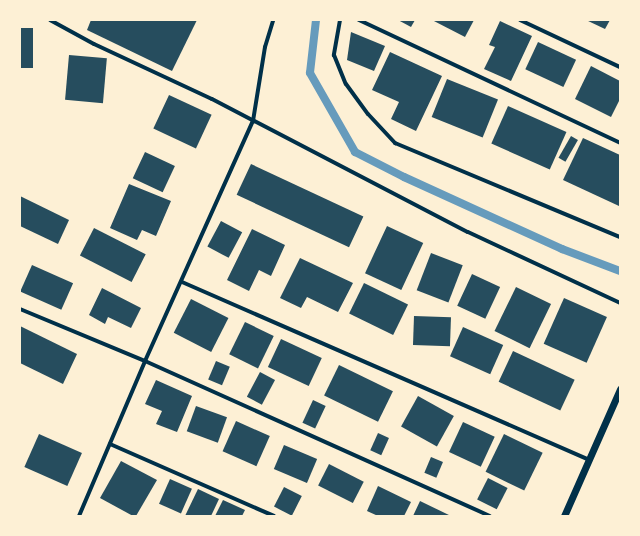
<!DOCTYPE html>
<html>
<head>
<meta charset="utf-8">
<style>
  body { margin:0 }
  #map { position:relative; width:640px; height:536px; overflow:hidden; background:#fdf0d5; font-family:Karla,sans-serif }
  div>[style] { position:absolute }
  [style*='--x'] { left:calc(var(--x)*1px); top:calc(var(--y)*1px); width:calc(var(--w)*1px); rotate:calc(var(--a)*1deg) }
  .stream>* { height:8px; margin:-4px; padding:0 4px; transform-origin:4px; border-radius:4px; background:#669bbc }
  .building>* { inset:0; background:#264d5e; transform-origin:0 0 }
  .minor>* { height:4px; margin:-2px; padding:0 2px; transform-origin:2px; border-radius:2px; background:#003049 }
  .tertiary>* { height:7px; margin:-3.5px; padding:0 3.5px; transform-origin:3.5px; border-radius:3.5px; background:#003049 }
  span { translate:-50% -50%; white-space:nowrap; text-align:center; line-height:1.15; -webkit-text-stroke:3px #fdf0d5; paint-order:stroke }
  .frame { position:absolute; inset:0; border:21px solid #fdf0d5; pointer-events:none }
</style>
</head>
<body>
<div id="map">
  <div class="stream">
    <div style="--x:316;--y:20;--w:53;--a:96.5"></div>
    <div style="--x:310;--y:73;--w:91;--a:60.3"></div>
    <div style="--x:355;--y:152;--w:55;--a:27"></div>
    <div style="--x:404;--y:177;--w:174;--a:24.5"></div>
    <div style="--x:562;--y:249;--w:62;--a:20.8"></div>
  </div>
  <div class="building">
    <div style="clip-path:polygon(91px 20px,197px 20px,172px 71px,87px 30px)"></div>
    <div style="clip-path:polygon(398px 20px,415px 20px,411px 27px)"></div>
    <div style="clip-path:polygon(432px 20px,474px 20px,465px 37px)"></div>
    <div style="clip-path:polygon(586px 20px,610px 20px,605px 29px)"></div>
    <div style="clip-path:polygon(500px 21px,532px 36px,511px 81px,484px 69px,495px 47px,489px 45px)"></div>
    <div style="left:20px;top:28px;width:13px;height:40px"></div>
    <div style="clip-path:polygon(351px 32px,385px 46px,374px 71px,347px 60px)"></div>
    <div style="left:538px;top:42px;width:42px;height:30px;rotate:25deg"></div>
    <div style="clip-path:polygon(390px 52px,442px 76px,416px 131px,391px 119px,399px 102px,372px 90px)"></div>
    <div style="left:69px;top:55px;width:38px;height:45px;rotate:5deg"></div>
    <div style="clip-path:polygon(591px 66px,620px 81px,620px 99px,611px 117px,575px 99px)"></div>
    <div style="left:447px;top:79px;width:55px;height:41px;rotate:22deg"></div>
    <div style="left:169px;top:95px;width:47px;height:37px;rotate:25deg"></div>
    <div style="left:508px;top:106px;width:64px;height:41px;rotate:24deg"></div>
    <div style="left:571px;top:136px;width:8px;height:25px;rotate:30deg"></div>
    <div style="clip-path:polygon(583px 138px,620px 155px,619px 206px,563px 180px)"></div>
    <div style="left:145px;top:152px;width:33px;height:29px;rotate:25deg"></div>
    <div style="left:251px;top:164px;width:124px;height:34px;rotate:25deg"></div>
    <div style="clip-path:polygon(129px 184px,171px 201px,156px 236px,142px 230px,137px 240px,110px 228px)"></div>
    <div style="clip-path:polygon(20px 196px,69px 220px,58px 244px,20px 226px)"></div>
    <div style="left:221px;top:221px;width:24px;height:29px;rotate:28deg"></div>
    <div style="left:387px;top:226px;width:40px;height:52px;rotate:25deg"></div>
    <div style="left:94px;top:228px;width:58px;height:31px;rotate:27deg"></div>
    <div style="clip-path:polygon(252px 229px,285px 245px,271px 276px,259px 270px,249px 291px,227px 280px)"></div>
    <div style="left:431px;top:253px;width:34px;height:40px;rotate:21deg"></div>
    <div style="clip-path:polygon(300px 258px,353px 283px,338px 312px,307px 297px,301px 308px,280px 298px)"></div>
    <div style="left:32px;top:265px;width:45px;height:29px;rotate:24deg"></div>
    <div style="left:472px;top:274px;width:31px;height:35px;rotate:25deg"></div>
    <div style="left:364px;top:283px;width:49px;height:34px;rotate:26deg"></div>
    <div style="left:516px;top:287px;width:39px;height:49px;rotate:26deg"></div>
    <div style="clip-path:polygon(102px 288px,141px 308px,131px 328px,108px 317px,105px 324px,89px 315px)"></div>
    <div style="left:564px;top:298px;width:47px;height:50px;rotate:24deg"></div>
    <div style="left:191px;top:299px;width:42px;height:38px;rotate:27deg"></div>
    <div style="left:414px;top:316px;width:37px;height:29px;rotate:2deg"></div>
    <div style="left:245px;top:322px;width:32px;height:36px;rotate:26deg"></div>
    <div style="clip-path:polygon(20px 326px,77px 354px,63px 384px,20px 363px)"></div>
    <div style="left:463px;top:327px;width:44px;height:32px;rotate:24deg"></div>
    <div style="left:281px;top:339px;width:45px;height:31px;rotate:25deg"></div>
    <div style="left:513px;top:351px;width:68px;height:34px;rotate:25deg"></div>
    <div style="left:216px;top:361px;width:15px;height:20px;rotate:23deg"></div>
    <div style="left:339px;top:365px;width:60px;height:34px;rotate:26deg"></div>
    <div style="left:260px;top:372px;width:17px;height:28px;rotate:28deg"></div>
    <div style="clip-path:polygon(156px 380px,192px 396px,177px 432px,156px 424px,162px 411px,145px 404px)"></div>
    <div style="left:418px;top:396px;width:41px;height:35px;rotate:29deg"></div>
    <div style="left:313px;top:400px;width:14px;height:25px;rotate:25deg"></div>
    <div style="left:196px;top:406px;width:33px;height:27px;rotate:20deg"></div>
    <div style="left:236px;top:421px;width:37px;height:33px;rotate:24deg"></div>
    <div style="left:463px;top:422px;width:35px;height:33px;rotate:25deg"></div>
    <div style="left:378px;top:433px;width:12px;height:19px;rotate:24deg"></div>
    <div style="left:39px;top:434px;width:47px;height:36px;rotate:24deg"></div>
    <div style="left:504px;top:434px;width:43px;height:42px;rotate:26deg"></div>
    <div style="left:284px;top:445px;width:36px;height:26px;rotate:23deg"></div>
    <div style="left:431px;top:457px;width:13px;height:17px;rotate:23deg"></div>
    <div style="clip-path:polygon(121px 461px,157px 480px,136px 516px,133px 516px,100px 498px)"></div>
    <div style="left:329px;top:464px;width:39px;height:24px;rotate:27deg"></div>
    <div style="left:488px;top:478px;width:22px;height:24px;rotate:27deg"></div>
    <div style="left:170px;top:479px;width:24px;height:27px;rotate:24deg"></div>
    <div style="clip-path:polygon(378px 486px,411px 502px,404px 516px,378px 516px,367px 511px)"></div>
    <div style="left:284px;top:487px;width:20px;height:22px;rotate:27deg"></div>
    <div style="clip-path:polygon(198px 489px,219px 499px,211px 516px,185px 516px)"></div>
    <div style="clip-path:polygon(223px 500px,245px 510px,242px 516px,215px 516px)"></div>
    <div style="clip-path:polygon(420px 501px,451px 516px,413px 516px)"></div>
  </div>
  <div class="minor">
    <div style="--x:50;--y:20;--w:50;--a:28.6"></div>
    <div style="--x:94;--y:44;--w:130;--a:25"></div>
    <div style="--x:212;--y:99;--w:288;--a:27.5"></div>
    <div style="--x:468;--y:232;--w:168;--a:25"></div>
    <div style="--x:340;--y:20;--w:36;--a:100"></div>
    <div style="--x:334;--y:55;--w:31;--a:68"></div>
    <div style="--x:346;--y:84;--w:37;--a:54"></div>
    <div style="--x:368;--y:114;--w:40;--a:47"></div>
    <div style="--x:395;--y:143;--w:244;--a:22.7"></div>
    <div style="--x:359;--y:20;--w:289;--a:25.2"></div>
    <div style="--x:520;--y:20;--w:110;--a:25.2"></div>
    <div style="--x:182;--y:282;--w:445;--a:23.6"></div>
    <div style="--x:20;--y:309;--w:135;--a:22.6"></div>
    <div style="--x:145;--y:361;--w:378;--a:24.2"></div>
    <div style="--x:110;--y:444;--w:179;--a:23.7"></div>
    <div style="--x:79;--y:516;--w:168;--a:-66.9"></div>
    <div style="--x:145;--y:361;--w:263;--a:-65.8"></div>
    <div style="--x:253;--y:121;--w:75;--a:-80.8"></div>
    <div style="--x:265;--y:47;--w:28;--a:-73"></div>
  </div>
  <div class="tertiary">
    <div style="--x:564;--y:516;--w:139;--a:-66.2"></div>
  </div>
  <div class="frame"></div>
</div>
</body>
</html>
